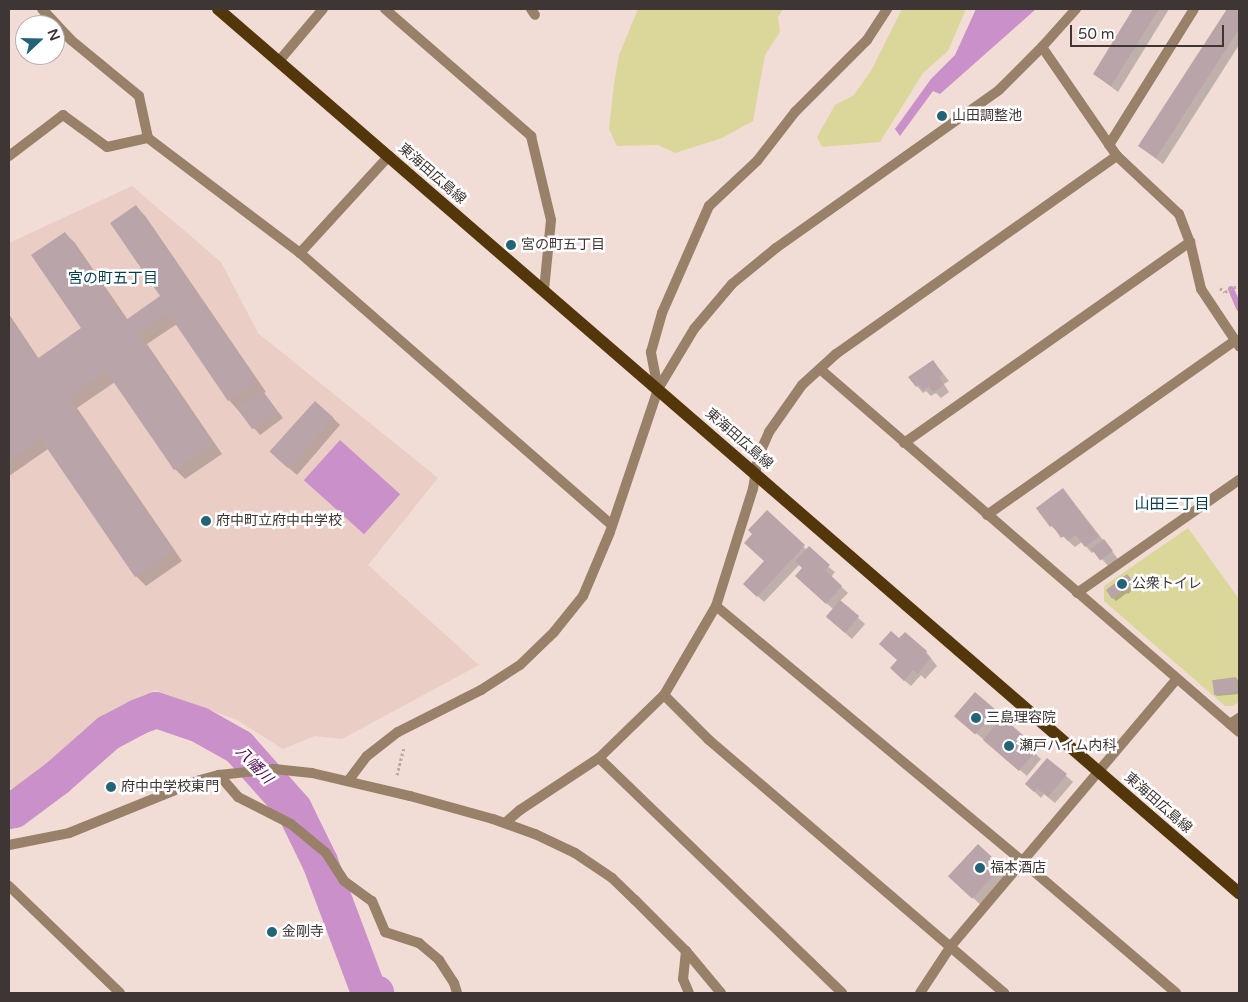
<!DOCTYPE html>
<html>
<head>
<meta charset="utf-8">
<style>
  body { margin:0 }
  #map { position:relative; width:1248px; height:1002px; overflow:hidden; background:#f1dcd6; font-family:"Varela Round","Noto Sans JP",sans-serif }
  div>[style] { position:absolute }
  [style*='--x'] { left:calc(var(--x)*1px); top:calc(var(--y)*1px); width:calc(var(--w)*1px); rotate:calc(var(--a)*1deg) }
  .built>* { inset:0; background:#eacec6 }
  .green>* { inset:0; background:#dbd79b }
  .water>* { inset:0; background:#ca90c9; transform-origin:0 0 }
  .shadow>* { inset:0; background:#0003 }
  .stream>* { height:6px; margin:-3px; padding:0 3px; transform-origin:3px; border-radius:3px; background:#ca90c9 }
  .river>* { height:36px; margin:-18px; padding:0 18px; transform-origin:18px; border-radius:18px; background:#ca90c9 }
  .building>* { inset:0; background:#b9a4a9; transform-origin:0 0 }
  .path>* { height:3px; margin-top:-1.5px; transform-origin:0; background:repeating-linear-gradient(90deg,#baa9a4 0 2.5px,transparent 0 5px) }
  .minor>* { height:10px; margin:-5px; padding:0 5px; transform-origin:5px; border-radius:5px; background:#988168 }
  .tertiary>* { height:10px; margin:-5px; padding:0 5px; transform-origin:5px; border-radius:5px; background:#988168 }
  .primary>* { height:12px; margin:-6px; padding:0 6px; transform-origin:6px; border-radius:6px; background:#54360b }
  .dots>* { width:14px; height:14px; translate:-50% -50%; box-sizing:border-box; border:2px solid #fff; border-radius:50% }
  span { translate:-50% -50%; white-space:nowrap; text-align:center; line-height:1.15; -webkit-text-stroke:5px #fff; paint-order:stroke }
  .poi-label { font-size:14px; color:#3e3634 }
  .left { translate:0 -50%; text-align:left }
  .street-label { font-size:14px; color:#3e3634 }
  .neighbourhood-label { font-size:15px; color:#063e4e }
  .water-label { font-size:15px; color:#4c034e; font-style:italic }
  .frame { position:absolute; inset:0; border:10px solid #3e3634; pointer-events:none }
  .north { position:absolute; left:15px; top:15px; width:50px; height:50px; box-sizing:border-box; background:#fff; border:1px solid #b2afae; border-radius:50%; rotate:69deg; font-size:14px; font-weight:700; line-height:20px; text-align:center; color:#3e3634 }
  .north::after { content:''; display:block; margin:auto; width:18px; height:22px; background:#236378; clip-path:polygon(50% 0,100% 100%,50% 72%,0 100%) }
  .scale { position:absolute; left:1070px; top:25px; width:154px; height:22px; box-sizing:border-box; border:2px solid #3e3634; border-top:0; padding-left:6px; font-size:15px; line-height:18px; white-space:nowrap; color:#3e3634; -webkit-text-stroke:4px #fff; paint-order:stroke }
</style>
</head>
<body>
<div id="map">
  <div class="built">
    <div style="clip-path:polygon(132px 186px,221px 262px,258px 333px,438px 478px,368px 565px,479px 665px,342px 739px,315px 736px,283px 749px,237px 720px,155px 690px,84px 733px,17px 790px,9px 787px,9px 243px)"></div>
  </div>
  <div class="green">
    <div style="clip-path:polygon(638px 9px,783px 9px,778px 17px,780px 32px,765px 55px,753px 121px,722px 138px,675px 153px,658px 145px,617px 146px,609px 129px,614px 84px,619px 55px)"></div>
    <div style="clip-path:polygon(902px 9px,966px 9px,948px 51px,923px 73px,880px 142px,822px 147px,817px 137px,835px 105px,854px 95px,871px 71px)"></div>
    <div style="clip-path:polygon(1188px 528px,1239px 599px,1239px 702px,1233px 706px,1225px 706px,1104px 601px,1104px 586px)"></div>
  </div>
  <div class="water">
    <div style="clip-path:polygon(976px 9px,1036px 9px,940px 94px,933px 91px,900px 136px,895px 129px,931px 79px,955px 55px)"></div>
    <div style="left:340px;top:440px;width:81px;height:54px;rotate:42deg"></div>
  </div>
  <div class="shadow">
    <div style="clip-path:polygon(1134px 9px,1169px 9px,1118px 92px,1094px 74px)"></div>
    <div style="clip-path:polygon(1228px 9px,1239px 9px,1239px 45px,1163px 164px,1139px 146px)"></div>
    <div style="clip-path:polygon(136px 206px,146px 217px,266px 392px,264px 393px,283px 418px,260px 435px,229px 400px,177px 324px,147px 344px,222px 454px,185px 479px,175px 469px,115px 382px,77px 408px,182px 561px,146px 586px,136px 576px,48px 449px,9px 476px,9px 314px,39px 359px,83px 329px,65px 233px,75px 243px,128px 320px,162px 296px)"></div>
    <div style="clip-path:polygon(933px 361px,949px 381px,944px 384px,949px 392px,941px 398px,936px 393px,931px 396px,926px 391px,923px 393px,917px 386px)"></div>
    <div style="clip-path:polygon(333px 418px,340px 425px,297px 475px,278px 459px)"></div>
    <div style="clip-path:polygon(1063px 489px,1118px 559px,1108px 566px,1095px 551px,1092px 553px,1082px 542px,1075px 547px,1051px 526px)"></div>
    <div style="clip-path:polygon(767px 512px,807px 550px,835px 572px,831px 577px,848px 593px,840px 601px,865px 624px,852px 639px,834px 623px,834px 610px,804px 582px,804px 569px,800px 564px,764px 602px,745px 584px,766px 561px,753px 535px)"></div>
    <div style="clip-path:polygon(1130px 578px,1136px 586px,1128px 594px,1127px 593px,1116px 601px,1113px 598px)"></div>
    <div style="clip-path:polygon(899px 639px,926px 652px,937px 666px,925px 679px,921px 675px,911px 686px,898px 675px)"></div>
    <div style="clip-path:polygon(1236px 678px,1239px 681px,1239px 694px,1217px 696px,1214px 693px)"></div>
    <div style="clip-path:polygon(995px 711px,1029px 743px,1027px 746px,1041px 759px,1027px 776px,963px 722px)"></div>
    <div style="clip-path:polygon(1047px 759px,1073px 782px,1055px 803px,1044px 794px,1041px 798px,1033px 790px)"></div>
    <div style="clip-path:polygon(1001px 867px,1011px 877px,983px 907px,960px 886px)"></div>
  </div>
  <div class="stream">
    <div style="--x:1231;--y:289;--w:21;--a:67"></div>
  </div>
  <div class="river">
    <div style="--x:9;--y:811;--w:5;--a:-11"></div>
    <div style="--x:14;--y:810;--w:54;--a:-36.7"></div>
    <div style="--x:57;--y:778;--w:68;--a:-41.4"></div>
    <div style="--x:108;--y:733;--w:34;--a:-28"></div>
    <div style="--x:138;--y:717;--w:19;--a:-21"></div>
    <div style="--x:156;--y:710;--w:46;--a:18.8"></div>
    <div style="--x:200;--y:725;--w:45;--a:29.4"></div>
    <div style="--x:239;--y:747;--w:83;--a:48.4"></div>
    <div style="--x:294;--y:809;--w:59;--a:63.9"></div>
    <div style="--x:320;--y:862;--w:137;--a:69.4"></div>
    <div style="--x:368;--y:990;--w:9;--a:21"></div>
  </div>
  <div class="building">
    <div style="clip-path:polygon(1133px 9px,1159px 9px,1111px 86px,1093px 74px)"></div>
    <div style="clip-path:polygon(1227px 9px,1239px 9px,1239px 29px,1156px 158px,1138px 146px)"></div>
    <div style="clip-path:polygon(136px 205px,257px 381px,228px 401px,168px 313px,138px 334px,213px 444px,174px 470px,106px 371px,68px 398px,173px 551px,135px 577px,40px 438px,9px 460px,9px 317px,37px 359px,81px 328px,31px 255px,65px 232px,126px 320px,160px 296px,110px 223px)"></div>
    <div style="clip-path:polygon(933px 360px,943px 374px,939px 377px,944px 385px,933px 392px,929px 386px,923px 390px,919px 385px,916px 387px,908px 377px)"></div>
    <div style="left:262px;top:390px;width:26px;height:31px;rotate:54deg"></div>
    <div style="left:315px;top:401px;width:25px;height:68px;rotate:42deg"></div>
    <div style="clip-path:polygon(1063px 488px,1099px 537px,1085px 547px,1076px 535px,1068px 541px,1064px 536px,1061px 538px,1052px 525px,1050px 527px,1036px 508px)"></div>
    <div style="clip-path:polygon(767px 510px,805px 545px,757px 597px,743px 584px,764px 561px,744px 543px,752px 534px,748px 530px)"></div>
    <div style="left:1104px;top:539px;width:15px;height:16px;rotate:53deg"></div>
    <div style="clip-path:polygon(809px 546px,830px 565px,825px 570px,842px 586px,826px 604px,795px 576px,802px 568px,795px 561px)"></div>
    <div style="clip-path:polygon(1127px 574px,1134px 582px,1125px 593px,1123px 590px,1112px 599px,1106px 590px)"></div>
    <div style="left:840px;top:600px;width:25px;height:22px;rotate:40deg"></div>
    <div style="clip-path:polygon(891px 631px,899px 638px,905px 632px,927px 651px,926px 653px,931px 658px,918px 674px,913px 670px,904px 681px,890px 668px,897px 660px,879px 644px)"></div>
    <div style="left:1236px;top:677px;width:15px;height:24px;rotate:82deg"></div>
    <div style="left:975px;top:692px;width:28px;height:32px;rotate:41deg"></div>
    <div style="clip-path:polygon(1002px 717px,1024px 736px,1021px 739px,1035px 752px,1019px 771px,983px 740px)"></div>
    <div style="clip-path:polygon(1047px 758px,1067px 774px,1048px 797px,1037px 788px,1034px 792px,1025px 784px)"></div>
    <div style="left:978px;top:844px;width:33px;height:44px;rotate:43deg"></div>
  </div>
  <div class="path">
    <div style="--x:1220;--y:288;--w:6;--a:39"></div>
    <div style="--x:1225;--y:292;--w:16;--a:-27"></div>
    <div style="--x:397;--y:775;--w:29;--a:-76"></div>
  </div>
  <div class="minor">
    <div style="--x:42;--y:9;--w:42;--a:46.9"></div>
    <div style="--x:71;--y:40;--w:88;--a:39.5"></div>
    <div style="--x:139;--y:96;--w:43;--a:77.9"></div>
    <div style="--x:148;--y:138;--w:191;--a:37.1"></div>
    <div style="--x:300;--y:253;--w:414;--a:41.1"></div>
    <div style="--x:385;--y:9;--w:194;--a:41"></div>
    <div style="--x:531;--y:136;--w:86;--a:76.6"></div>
    <div style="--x:551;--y:220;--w:70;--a:95.7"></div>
    <div style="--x:531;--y:9;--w:7;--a:56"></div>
    <div style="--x:1042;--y:47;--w:132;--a:55.5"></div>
    <div style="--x:1117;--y:156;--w:85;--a:43.1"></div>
    <div style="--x:1179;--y:214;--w:30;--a:69"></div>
    <div style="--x:1190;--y:242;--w:48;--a:76.8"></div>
    <div style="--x:1201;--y:289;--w:69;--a:56.3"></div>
    <div style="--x:279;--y:61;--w:68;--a:-49.8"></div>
    <div style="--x:1109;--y:145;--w:160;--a:-58"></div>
    <div style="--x:9;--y:156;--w:68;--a:-37.2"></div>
    <div style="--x:63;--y:115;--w:54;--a:36"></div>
    <div style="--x:107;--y:147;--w:42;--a:-12.4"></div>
    <div style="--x:300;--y:253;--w:132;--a:-47.5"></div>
    <div style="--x:820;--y:369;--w:554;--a:40.9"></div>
    <div style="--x:658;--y:389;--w:38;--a:-101"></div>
    <div style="--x:651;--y:352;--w:41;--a:-74.2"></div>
    <div style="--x:662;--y:313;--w:117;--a:-66.3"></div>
    <div style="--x:709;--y:206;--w:66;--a:-43.2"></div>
    <div style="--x:757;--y:161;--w:62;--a:-52.2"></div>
    <div style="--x:795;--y:112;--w:102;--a:-45"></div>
    <div style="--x:867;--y:40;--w:37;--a:-57"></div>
    <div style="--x:904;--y:443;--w:350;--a:-35.1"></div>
    <div style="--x:987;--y:515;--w:304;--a:-35.1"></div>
    <div style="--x:1077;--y:593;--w:198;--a:-34.9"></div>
    <div style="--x:716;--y:606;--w:401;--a:39.8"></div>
    <div style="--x:1024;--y:863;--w:200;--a:40.5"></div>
    <div style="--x:664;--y:695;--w:64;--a:45"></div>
    <div style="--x:709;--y:740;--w:389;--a:40.6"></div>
    <div style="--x:1230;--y:724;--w:11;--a:-34"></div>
    <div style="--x:599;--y:758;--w:338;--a:44"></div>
    <div style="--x:219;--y:775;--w:29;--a:49"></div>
    <div style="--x:238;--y:797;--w:59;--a:27"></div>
    <div style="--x:291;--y:824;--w:45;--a:39.6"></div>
    <div style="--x:326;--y:853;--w:33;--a:57"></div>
    <div style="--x:344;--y:881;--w:34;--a:36"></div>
    <div style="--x:372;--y:901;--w:34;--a:67"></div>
    <div style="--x:385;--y:932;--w:36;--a:18"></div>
    <div style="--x:419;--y:943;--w:26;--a:40"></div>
    <div style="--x:439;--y:960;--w:27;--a:57"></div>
    <div style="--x:454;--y:983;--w:10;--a:73"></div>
    <div style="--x:505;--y:823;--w:20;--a:-41"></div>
    <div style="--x:520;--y:810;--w:95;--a:-33.4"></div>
    <div style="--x:599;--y:758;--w:91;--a:-44.1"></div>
    <div style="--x:664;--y:695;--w:103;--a:-59.7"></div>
    <div style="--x:716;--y:606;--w:123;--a:-72.5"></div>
    <div style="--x:753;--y:489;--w:32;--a:-81"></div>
    <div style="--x:758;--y:457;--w:27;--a:-66"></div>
    <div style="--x:769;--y:432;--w:57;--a:-54.9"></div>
    <div style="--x:802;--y:385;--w:46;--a:-42.4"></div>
    <div style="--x:836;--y:354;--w:344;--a:-35.2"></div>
    <div style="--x:9;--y:886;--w:154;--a:43.9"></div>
    <div style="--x:686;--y:951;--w:28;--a:96"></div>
    <div style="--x:683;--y:979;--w:15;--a:67"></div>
    <div style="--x:920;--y:993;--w:56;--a:-56.6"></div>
    <div style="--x:951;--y:946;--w:350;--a:-49.8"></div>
  </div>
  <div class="tertiary">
    <div style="--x:348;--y:781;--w:31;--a:-53"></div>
    <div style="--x:367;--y:756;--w:39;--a:-38"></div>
    <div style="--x:398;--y:732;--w:93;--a:-26.8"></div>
    <div style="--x:481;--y:690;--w:46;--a:-32.7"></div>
    <div style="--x:520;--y:665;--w:47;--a:-44.1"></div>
    <div style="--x:554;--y:632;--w:46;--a:-51.1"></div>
    <div style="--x:583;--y:596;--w:69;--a:-67.1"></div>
    <div style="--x:610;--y:532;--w:151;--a:-71.4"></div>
    <div style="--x:658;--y:389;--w:70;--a:-59"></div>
    <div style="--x:694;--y:329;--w:59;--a:-49.8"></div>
    <div style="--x:732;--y:284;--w:57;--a:-39.3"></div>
    <div style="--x:776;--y:248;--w:273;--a:-35.3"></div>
    <div style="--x:999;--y:90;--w:61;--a:-45"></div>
    <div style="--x:1042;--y:47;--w:51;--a:-48.2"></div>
    <div style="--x:9;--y:845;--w:61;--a:-11.3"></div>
    <div style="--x:69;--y:833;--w:141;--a:-22"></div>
    <div style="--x:200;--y:780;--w:20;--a:-15"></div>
    <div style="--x:219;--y:775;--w:55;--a:-6.2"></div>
    <div style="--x:274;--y:769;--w:38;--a:6"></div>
    <div style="--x:312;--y:773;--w:101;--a:13.2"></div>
    <div style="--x:410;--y:796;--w:86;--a:15.5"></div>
    <div style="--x:493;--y:819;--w:45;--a:19.7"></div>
    <div style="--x:535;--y:834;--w:44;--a:25.4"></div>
    <div style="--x:575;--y:853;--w:45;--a:34"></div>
    <div style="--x:612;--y:878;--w:32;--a:44"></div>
    <div style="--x:635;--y:900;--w:72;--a:45"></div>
    <div style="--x:686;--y:951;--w:55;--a:50.2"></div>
  </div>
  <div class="primary">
    <div style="--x:218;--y:9;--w:1351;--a:40.89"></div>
  </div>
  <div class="dots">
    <div style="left:942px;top:116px;background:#236378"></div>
    <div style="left:511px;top:245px;background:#236378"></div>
    <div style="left:206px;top:521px;background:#236378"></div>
    <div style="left:1122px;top:584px;background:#236378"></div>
    <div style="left:976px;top:718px;background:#236378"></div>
    <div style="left:1009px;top:746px;background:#236378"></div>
    <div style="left:111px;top:787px;background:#236378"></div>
    <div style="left:980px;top:868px;background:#236378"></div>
    <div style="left:272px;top:932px;background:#236378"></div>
  </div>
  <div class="poi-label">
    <span class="left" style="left:952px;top:116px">山田調整池</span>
    <span class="left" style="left:521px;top:245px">宮の町五丁目</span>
    <span class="left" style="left:216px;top:521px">府中町立府中中学校</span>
    <span class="left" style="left:1132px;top:584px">公衆トイレ</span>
    <span class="left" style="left:986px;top:718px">三島理容院</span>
    <span class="left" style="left:1019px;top:746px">瀬戸ハイム内科</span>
    <span class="left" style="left:121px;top:787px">府中中学校東門</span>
    <span class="left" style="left:990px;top:868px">福本酒店</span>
    <span class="left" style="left:282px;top:932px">金剛寺</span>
  </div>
  <div class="street-label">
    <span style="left:432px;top:174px;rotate:41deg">東海田広島線</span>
    <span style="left:739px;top:439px;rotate:41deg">東海田広島線</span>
    <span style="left:1158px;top:803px;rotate:41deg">東海田広島線</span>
  </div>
  <div class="neighbourhood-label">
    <span style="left:113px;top:279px">宮の町五丁目</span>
    <span style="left:1172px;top:505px">山田三丁目</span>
  </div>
  <div class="water-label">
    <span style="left:254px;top:765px;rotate:46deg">八幡川</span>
  </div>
  <div class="frame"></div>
  <div class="north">N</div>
  <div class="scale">50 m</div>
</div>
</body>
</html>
